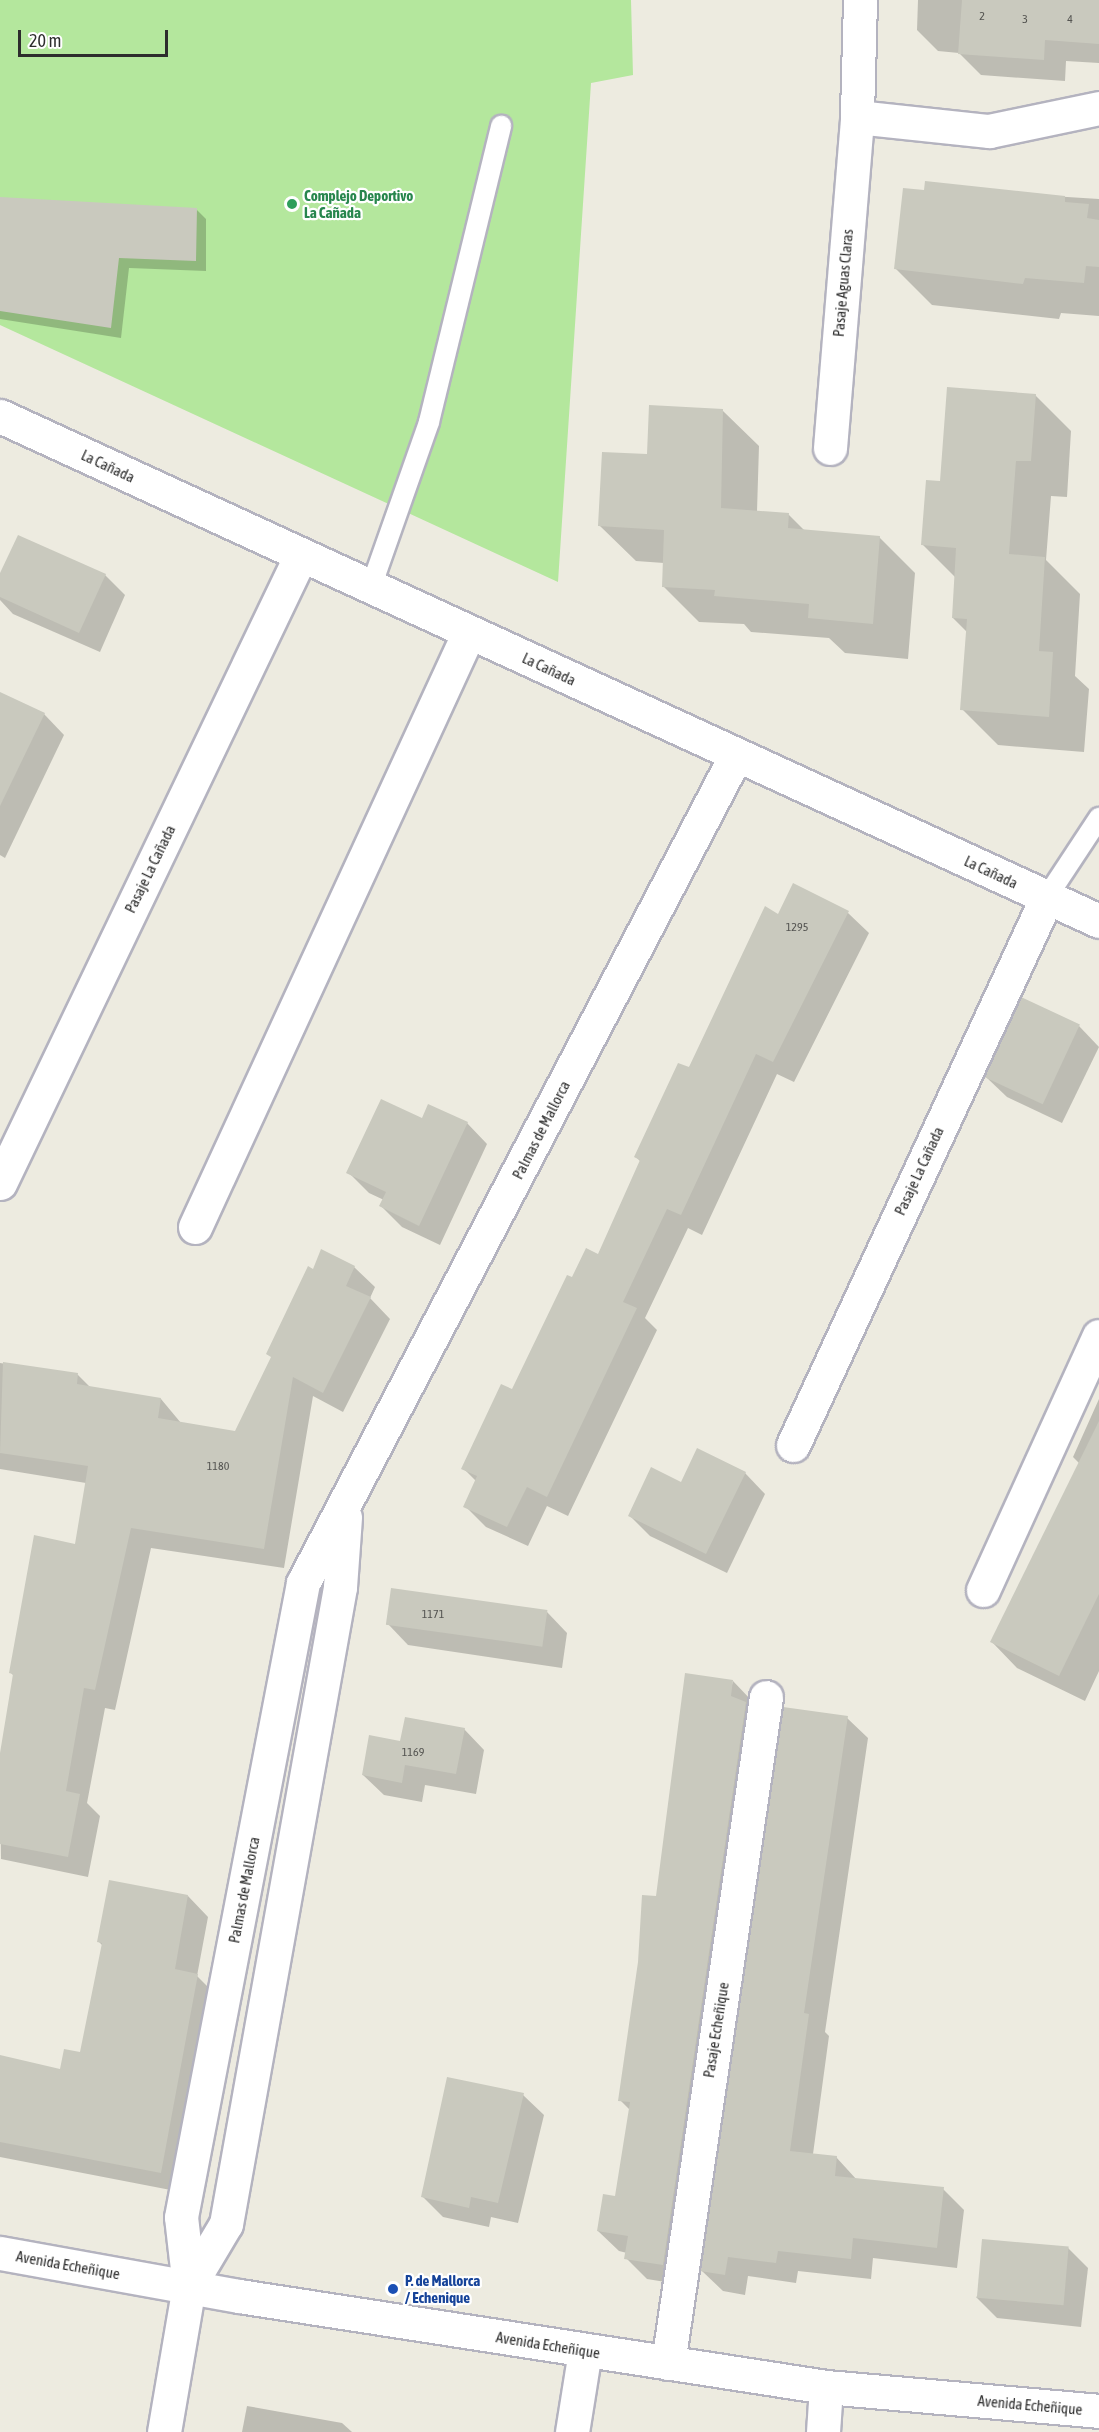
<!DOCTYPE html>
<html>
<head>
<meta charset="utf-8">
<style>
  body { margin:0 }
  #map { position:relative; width:1099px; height:2432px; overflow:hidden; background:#edebe0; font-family:"Asap Condensed",sans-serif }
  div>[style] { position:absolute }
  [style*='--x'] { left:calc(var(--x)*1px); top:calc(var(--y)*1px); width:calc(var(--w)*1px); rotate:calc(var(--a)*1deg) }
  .pitch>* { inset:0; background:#b4e79d }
  .shadow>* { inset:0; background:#0003 }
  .building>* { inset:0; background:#c9c9be; transform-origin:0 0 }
  .roads { filter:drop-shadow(2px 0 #b4b3bf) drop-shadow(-2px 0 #b4b3bf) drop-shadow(0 2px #b4b3bf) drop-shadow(0 -2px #b4b3bf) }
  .service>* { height:20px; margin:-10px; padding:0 10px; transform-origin:10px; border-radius:10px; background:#fff }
  .minor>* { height:33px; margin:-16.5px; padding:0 16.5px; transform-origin:16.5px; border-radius:16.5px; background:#fff }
  .tertiary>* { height:33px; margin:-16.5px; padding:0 16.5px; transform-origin:16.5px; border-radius:16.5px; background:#fff }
  .dots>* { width:16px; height:16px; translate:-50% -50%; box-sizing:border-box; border:3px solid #fff; border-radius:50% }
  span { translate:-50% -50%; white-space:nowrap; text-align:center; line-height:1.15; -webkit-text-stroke:4.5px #fff; paint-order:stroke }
  .number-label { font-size:12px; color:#545451 }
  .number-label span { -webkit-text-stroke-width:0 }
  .leisure-label { font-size:15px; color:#27864d; font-weight:700 }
  .left { translate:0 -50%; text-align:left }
  .street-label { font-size:15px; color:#2d2d2d }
  .transit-label { font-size:15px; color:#164399; font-weight:700 }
  .scale { position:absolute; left:18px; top:30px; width:150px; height:27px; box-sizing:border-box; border:3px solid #2d2d2d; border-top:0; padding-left:8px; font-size:18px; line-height:21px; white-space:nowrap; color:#2d2d2d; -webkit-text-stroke:4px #fff; paint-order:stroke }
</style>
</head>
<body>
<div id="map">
  <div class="pitch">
    <div style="clip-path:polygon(0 0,631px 0,633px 75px,591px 83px,558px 582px,0 325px)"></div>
  </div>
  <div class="shadow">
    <div style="clip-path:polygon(918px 0,1099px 0,1099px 63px,1066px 61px,1065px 81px,981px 75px,959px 53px,938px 51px,917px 30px)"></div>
    <div style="clip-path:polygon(1003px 193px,1099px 199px,1099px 316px,1061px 313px,1059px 319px,932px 305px,896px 269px)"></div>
    <div style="clip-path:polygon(0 198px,196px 209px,206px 219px,206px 271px,129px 268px,121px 338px,0 319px)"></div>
    <div style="clip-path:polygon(1035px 395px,1071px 431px,1067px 497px,1051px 496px,1046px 560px,1080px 594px,1075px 676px,1089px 689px,1084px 752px,998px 745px,962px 709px,967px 632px,953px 618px,956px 578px,922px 544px,942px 483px)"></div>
    <div style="clip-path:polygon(723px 411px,759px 446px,757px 512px,789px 515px,805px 531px,879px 537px,915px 573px,908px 659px,845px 653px,829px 638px,751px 632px,744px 624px,699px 622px,663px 586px,664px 563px,636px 561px,600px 526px,648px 456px)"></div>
    <div style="clip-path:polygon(105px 575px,125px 595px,100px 652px,13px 614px,0 600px,0 577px)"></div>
    <div style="clip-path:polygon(0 693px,44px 714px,64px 735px,5px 858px,0 855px)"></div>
    <div style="clip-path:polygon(848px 913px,869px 933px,794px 1082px,777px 1074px,702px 1235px,688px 1228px,645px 1318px,657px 1330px,568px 1516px,547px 1506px,528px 1546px,486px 1527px,465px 1506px,477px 1482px,463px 1468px,513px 1391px,572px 1279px,599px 1256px,641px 1162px,636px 1157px,779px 916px)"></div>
    <div style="clip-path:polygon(1079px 1026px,1099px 1047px,1062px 1123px,1007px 1097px,986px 1077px)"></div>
    <div style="clip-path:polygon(422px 1120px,467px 1123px,487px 1144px,440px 1245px,402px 1227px,381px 1206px,384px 1200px,369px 1193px,348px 1172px)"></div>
    <div style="clip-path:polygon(354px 1267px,375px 1287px,370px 1298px,390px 1319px,343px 1412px,313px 1396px,284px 1568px,151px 1548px,115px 1710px,105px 1708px,87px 1803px,100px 1816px,88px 1877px,1px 1859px,0 1762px,14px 1676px,11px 1673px,76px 1546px,86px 1483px,0 1469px,0 1363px,78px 1375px,91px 1388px,161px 1399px,181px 1423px,236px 1433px,313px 1271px)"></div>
    <div style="clip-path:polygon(1099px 1399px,1099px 1671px,1085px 1701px,1017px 1668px,992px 1642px,1080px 1464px,1073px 1457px)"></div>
    <div style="clip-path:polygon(745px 1473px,765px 1494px,727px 1573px,650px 1536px,629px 1515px)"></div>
    <div style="clip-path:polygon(547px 1612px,567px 1633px,562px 1668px,408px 1645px,388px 1624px)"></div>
    <div style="clip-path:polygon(733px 1681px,753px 1702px,684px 2285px,647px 2279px,626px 2258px,627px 2253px,619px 2251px,598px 2231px,616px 2197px,630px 2110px,620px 2100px)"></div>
    <div style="clip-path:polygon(847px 1718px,868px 1738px,825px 2032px,829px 2036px,813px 2154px,836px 2157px,857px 2180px,943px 2189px,964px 2210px,957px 2268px,873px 2258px,871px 2279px,798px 2271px,796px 2283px,748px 2276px,745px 2295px,723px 2291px,702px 2271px)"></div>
    <div style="clip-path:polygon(464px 1729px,484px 1750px,476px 1794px,425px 1785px,422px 1802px,384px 1795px,363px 1775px)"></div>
    <div style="clip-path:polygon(188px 1896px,208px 1917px,197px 1976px,217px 1996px,181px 2192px,0 2157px,0 2057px,61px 2070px,82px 2054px,103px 1946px,99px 1942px)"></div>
    <div style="clip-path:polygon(523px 2095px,544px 2115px,518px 2223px,491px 2217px,489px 2227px,443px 2217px,423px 2197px)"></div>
    <div style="clip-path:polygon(1068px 2248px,1088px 2268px,1081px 2327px,997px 2318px,976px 2297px)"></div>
    <div style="clip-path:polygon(247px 2406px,342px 2423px,352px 2432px,242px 2432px)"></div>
  </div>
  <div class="building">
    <div style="clip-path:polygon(962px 0,1099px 0,1099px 44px,1045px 40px,1044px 60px,958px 54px)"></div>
    <div style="clip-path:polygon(925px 181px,1065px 196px,1065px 202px,1089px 204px,1087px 218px,1099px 220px,1099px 267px,1086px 266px,1084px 283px,1025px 278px,1023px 284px,894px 269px,903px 188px,924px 190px)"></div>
    <div style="clip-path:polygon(0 197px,197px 208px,196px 261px,119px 258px,111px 328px,0 311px)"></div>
    <div style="clip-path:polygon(947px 387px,1036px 394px,1031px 461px,1016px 461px,1009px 554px,1045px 557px,1039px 651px,1053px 652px,1049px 717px,960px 710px,967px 619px,952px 618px,956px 548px,921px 545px,926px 480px,940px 481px)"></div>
    <div style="clip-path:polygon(649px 405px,723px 409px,721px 508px,789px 513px,788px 528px,880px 536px,873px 624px,808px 618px,809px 604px,714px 596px,715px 590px,662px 587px,664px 530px,598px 526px,602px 452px,647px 454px)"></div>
    <div style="clip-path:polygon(18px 535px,106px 574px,79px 633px,0 597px,0 573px)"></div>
    <div style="clip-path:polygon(0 692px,45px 713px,0 806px)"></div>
    <div style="clip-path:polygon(793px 883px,849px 911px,773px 1062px,756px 1054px,681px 1215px,667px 1209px,623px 1302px,637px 1308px,547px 1497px,527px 1487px,507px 1527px,463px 1507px,477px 1476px,461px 1469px,501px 1384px,512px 1389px,567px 1275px,572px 1277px,586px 1248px,598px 1254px,640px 1160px,634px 1157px,678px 1063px,689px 1067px,765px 906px,778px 914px)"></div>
    <div style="left:1021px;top:997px;width:65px;height:88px;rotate:25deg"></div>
    <div style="clip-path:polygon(381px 1099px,422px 1118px,428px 1104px,468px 1122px,419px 1226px,379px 1206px,386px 1192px,346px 1173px)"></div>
    <div style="clip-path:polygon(321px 1249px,355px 1266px,346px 1286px,371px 1297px,323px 1393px,293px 1377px,264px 1549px,131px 1528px,95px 1690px,84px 1688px,66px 1791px,80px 1794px,68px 1857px,0 1844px,0 1753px,13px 1674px,9px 1673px,34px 1535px,75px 1544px,88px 1466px,0 1453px,3px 1362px,78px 1373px,77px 1384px,161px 1398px,158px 1418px,235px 1431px,271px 1357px,266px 1354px,308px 1266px,313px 1269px)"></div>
    <div style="clip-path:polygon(1099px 1421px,1099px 1594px,1059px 1676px,990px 1642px)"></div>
    <div style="clip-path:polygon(697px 1448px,746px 1472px,706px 1554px,628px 1516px,651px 1467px,681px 1482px)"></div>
    <div style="left:391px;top:1588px;width:158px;height:37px;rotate:8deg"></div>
    <div style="clip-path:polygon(685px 1673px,733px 1680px,731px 1696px,746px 1702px,663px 2265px,624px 2259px,628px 2236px,597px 2231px,603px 2194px,615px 2196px,630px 2102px,618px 2101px,638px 1962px,642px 1895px,656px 1896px)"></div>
    <div style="clip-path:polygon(783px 1707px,848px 1716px,804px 2013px,809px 2014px,790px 2151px,837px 2156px,835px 2176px,944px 2187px,937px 2248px,853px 2238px,851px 2259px,778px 2251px,776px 2263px,728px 2257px,725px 2275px,700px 2271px)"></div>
    <div style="clip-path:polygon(405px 1717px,465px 1728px,456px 1774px,405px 1765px,402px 1783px,362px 1775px,369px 1735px,400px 1741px)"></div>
    <div style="clip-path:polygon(109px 1880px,188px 1895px,175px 1969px,198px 1974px,161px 2173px,0 2142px,0 2055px,60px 2069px,64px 2049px,80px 2052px,102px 1943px,97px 1942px)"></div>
    <div style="clip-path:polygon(447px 2077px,524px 2093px,498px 2203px,471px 2197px,469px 2208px,421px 2197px)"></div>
    <div style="left:982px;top:2239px;width:87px;height:59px;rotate:5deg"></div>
  </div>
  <div class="roads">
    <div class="service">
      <div style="--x:371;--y:587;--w:175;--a:-70.6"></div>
      <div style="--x:429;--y:422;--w:305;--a:-76.3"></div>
      <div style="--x:1047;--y:897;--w:95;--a:-56.6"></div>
    </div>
    <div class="minor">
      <div style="--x:860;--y:0;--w:117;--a:91.5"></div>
      <div style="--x:857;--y:117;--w:133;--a:6.1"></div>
      <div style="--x:989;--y:131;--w:112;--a:-11.8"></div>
      <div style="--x:830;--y:448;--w:332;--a:-85.3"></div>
      <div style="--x:0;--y:1183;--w:696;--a:-64.39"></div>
      <div style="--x:195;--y:1227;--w:655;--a:-65.27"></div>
      <div style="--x:793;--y:1445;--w:604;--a:-65.13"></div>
      <div style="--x:983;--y:1590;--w:279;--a:-65.5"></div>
      <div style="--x:668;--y:2363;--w:673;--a:-81.63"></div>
      <div style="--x:572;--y:2432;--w:82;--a:-80.9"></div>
      <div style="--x:823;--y:2432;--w:45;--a:-86.2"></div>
    </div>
    <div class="tertiary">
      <div style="--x:0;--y:416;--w:1209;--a:24.68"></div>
      <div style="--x:0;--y:2253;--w:243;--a:10.2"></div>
      <div style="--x:239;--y:2296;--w:594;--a:8.81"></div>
      <div style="--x:826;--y:2387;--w:274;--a:5"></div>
      <div style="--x:189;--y:2286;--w:72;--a:-59.2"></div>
      <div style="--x:226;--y:2224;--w:647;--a:-79.85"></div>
      <div style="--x:340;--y:1587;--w:70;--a:-85.9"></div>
      <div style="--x:164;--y:2432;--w:148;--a:-80.3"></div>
      <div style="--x:189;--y:2286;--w:69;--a:-96.6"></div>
      <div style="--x:181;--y:2217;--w:646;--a:-79.11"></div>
      <div style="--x:303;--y:1583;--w:934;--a:-62.39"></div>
    </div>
  </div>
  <div class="dots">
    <div style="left:292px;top:204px;background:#2e9e5b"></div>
    <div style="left:393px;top:2289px;background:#1a4fb4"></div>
  </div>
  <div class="number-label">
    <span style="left:982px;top:17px">2</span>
    <span style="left:1025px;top:20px">3</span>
    <span style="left:1070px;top:20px">4</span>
    <span style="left:797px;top:928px">1295</span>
    <span style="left:218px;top:1467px">1180</span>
    <span style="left:433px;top:1615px">1171</span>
    <span style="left:413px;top:1753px">1169</span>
  </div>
  <div class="leisure-label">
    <span class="left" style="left:304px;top:204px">Complejo Deportivo<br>La Cañada</span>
  </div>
  <div class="street-label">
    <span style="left:843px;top:283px;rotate:-85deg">Pasaje Aguas Claras</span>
    <span style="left:108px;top:466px;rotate:25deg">La Cañada</span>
    <span style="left:549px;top:669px;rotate:25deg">La Cañada</span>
    <span style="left:150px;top:869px;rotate:-64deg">Pasaje La Cañada</span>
    <span style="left:991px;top:872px;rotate:25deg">La Cañada</span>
    <span style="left:541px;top:1130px;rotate:-63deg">Palmas de Mallorca</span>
    <span style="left:919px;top:1171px;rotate:-65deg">Pasaje La Cañada</span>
    <span style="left:244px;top:1890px;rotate:-79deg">Palmas de Mallorca</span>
    <span style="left:716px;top:2030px;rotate:-81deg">Pasaje Echeñique</span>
    <span style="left:68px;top:2265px;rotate:10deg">Avenida Echeñique</span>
    <span style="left:548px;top:2345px;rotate:9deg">Avenida Echeñique</span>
    <span style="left:1030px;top:2405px;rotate:5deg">Avenida Echeñique</span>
  </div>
  <div class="transit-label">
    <span class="left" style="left:405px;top:2289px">P. de Mallorca<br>/ Echenique</span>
  </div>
  <div class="scale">20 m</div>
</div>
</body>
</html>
